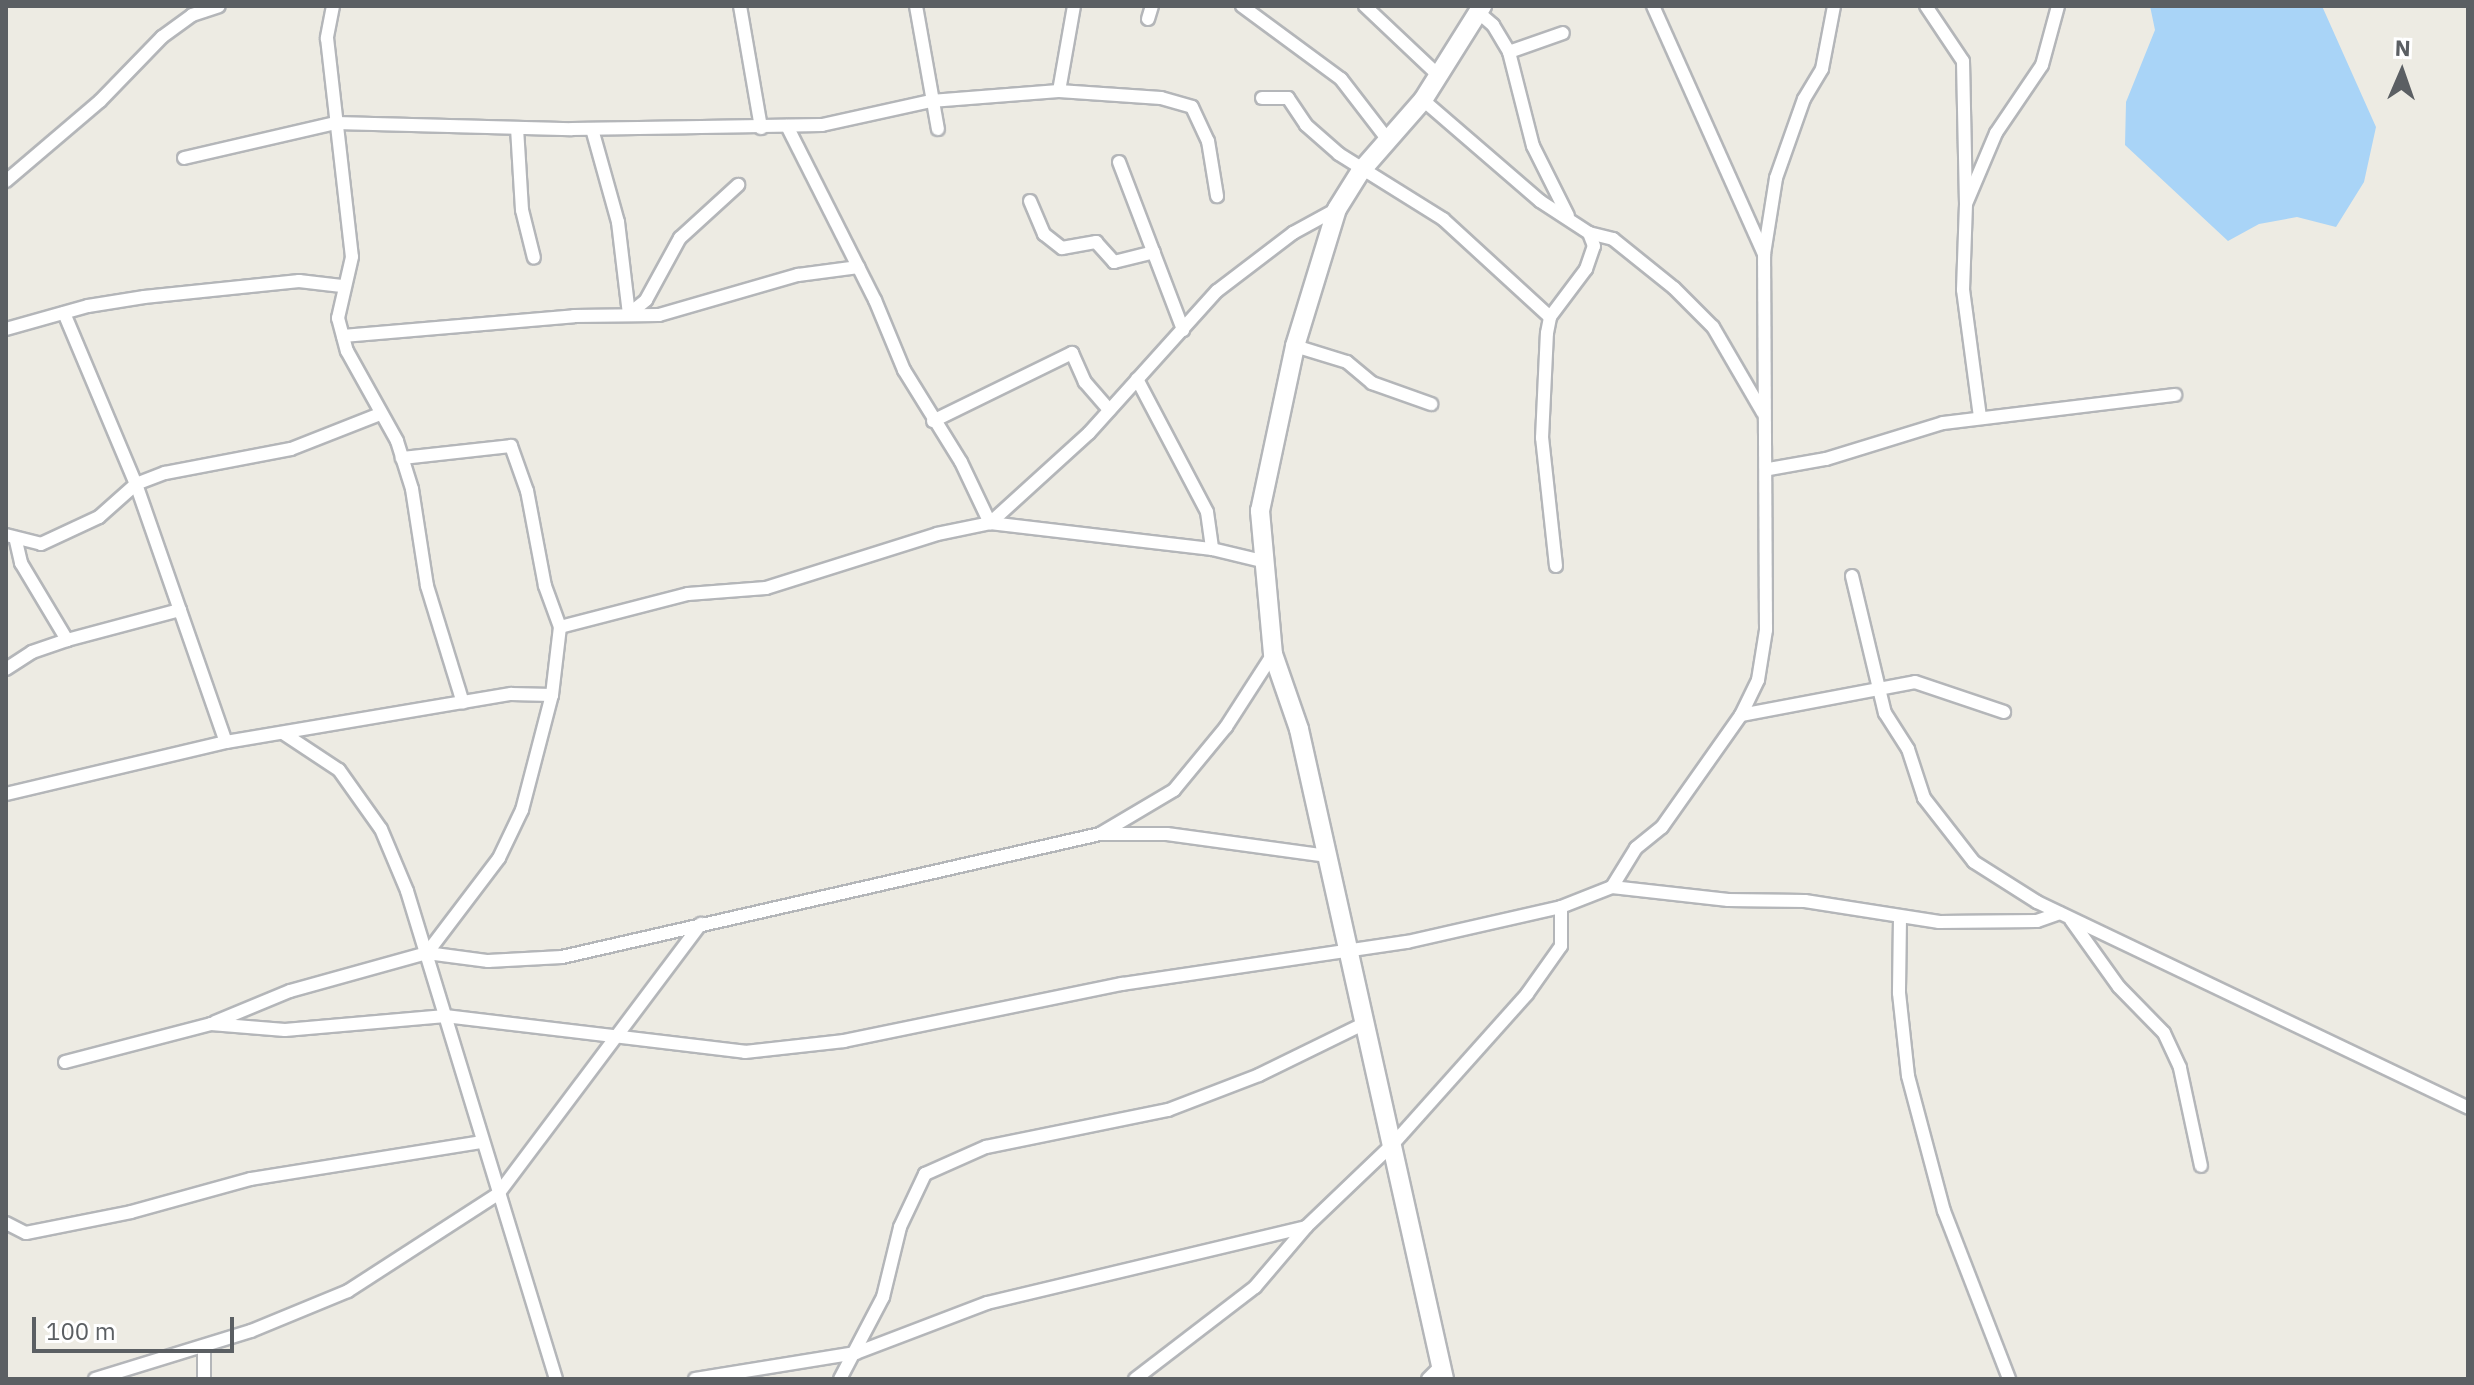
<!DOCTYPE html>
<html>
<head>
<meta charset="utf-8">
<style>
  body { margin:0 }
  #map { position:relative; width:2474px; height:1385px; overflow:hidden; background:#edebe3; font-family:"IBM Plex Sans",sans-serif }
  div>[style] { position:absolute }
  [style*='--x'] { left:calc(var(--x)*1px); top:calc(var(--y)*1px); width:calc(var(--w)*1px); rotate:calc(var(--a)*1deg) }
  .water>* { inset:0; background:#a9d4f7 }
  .roads { filter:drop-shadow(2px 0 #b4b6b9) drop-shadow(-2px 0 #b4b6b9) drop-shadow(0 2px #b4b6b9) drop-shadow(0 -2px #b4b6b9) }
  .minor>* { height:12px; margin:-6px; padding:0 6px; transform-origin:6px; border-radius:6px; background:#fff }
  .secondary>* { height:18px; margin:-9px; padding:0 9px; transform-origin:9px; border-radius:9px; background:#fff }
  span { translate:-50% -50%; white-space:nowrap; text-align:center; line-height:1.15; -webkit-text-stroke:8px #fff; paint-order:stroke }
  .frame { position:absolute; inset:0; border:8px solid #5b5f63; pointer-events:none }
  .north { position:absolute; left:2362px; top:32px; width:80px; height:80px; -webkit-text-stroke:6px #fff; paint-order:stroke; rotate:2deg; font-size:22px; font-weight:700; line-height:32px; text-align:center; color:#5b5f63 }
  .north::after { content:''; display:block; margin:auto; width:28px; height:36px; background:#5b5f63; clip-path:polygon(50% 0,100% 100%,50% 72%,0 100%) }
  .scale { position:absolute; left:32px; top:1317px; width:202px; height:36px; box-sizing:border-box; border:4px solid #5b5f63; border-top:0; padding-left:10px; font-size:24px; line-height:28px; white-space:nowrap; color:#5b5f63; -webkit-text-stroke:6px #fff; paint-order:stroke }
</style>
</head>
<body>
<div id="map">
  <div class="water">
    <div style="clip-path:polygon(2150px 6px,2322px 6px,2376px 127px,2364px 182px,2336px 227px,2297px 217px,2259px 224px,2228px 241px,2125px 145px,2126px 102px,2155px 30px)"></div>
  </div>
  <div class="roads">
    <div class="minor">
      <div style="--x:333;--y:6;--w:33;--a:101"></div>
      <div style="--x:327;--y:38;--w:220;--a:83.5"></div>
      <div style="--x:352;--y:257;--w:63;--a:102.9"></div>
      <div style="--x:338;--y:318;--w:34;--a:75"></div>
      <div style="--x:347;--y:351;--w:103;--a:60.9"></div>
      <div style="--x:397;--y:441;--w:50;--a:72.6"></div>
      <div style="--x:412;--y:489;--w:98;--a:81.2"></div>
      <div style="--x:427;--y:586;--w:122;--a:72.9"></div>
      <div style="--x:740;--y:6;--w:124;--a:80.2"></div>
      <div style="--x:916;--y:6;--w:125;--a:79.9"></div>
      <div style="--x:1242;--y:6;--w:123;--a:36.4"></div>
      <div style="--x:1341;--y:79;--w:77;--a:52.4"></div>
      <div style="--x:1365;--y:6;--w:100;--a:43.4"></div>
      <div style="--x:1926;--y:6;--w:66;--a:56.1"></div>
      <div style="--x:1963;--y:61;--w:142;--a:88.8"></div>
      <div style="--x:1478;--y:12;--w:20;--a:41"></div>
      <div style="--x:1493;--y:25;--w:31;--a:59"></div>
      <div style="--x:1509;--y:52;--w:97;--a:75.7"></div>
      <div style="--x:1533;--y:146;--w:78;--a:63.4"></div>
      <div style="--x:1148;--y:19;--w:14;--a:-73"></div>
      <div style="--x:1509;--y:52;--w:57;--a:-19.4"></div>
      <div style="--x:1059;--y:91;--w:86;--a:-80"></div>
      <div style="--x:1262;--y:98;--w:26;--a:0"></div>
      <div style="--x:1288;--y:98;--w:32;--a:56"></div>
      <div style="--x:1306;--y:125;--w:44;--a:41.3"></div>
      <div style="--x:1339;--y:154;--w:123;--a:32"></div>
      <div style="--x:1443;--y:219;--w:145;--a:42.5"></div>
      <div style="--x:1423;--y:100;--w:155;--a:40.8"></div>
      <div style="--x:1540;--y:201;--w:59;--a:33.1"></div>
      <div style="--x:1589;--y:233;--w:25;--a:14"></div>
      <div style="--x:1613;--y:239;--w:78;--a:38.8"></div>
      <div style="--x:1674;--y:288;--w:55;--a:45"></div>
      <div style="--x:1713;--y:327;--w:99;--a:59.8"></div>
      <div style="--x:787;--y:126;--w:195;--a:63.2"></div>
      <div style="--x:875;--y:300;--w:76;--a:67.5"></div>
      <div style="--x:904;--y:370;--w:108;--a:58.2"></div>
      <div style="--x:961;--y:462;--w:68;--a:64.6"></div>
      <div style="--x:990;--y:523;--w:134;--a:-42.3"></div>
      <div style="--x:1089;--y:433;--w:191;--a:-48"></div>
      <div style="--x:1217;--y:291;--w:96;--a:-37.3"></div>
      <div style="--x:1293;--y:233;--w:50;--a:-28.6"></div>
      <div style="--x:517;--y:128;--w:82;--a:86.5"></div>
      <div style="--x:522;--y:210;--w:49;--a:76"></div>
      <div style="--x:592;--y:129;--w:97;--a:74.4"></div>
      <div style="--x:618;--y:222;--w:93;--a:83.2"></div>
      <div style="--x:184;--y:158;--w:156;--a:-13"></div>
      <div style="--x:336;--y:123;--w:236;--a:1.5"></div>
      <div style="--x:572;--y:129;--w:250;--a:-0.9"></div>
      <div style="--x:822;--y:125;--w:112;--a:-12.4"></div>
      <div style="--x:931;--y:101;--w:128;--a:-4.5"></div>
      <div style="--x:1059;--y:91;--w:102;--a:3.9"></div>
      <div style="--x:1161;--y:98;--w:32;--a:16"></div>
      <div style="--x:1192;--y:107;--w:38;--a:65"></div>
      <div style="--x:1208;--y:141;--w:56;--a:80.7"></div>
      <div style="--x:1119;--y:162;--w:180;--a:69.1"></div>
      <div style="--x:6;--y:181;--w:123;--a:-40.4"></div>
      <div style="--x:100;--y:101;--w:89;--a:-45.9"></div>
      <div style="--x:162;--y:37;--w:37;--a:-36"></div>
      <div style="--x:192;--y:15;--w:28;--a:-18"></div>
      <div style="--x:1030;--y:201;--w:36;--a:67"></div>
      <div style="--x:1044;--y:234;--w:23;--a:38"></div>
      <div style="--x:1062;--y:248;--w:35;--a:-10"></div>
      <div style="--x:1096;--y:242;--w:27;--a:48"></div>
      <div style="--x:1114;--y:262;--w:41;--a:-14"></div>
      <div style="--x:1764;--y:254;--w:77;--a:-81"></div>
      <div style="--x:1776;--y:178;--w:84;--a:-70.5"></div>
      <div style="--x:1804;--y:99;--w:35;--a:-59"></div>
      <div style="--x:1822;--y:69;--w:64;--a:-79.2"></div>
      <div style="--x:64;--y:313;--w:186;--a:67.2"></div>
      <div style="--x:136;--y:484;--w:273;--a:70.8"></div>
      <div style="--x:629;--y:314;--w:22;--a:-39"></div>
      <div style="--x:646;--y:300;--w:71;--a:-61.3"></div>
      <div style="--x:680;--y:238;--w:79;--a:-42.4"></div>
      <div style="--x:6;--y:329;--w:85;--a:-15.7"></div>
      <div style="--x:88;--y:306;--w:57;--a:-9.1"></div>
      <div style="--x:144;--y:297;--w:156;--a:-5.9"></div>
      <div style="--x:299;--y:281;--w:43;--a:6.6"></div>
      <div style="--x:343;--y:336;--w:232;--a:-4.9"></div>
      <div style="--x:574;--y:316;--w:85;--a:-0.7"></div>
      <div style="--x:659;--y:315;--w:145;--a:-16.1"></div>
      <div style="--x:798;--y:275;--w:61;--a:-7.6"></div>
      <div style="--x:1295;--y:346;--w:54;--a:17.1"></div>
      <div style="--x:1347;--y:362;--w:33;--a:40"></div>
      <div style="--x:1372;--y:383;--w:63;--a:19.6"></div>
      <div style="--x:1137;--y:379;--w:150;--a:62.2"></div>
      <div style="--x:1207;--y:512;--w:37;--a:82"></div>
      <div style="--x:1980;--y:417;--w:128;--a:-97.6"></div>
      <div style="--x:1963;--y:290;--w:86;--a:-88"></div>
      <div style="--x:1966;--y:204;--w:77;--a:-67.1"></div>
      <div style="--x:1996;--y:133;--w:82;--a:-55.9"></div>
      <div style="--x:2042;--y:65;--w:61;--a:-74.8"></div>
      <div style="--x:933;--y:421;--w:155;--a:-26.1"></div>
      <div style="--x:1072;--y:353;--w:32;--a:66"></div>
      <div style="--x:1085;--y:382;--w:37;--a:49"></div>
      <div style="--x:1769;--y:469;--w:58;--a:-10"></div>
      <div style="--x:1826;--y:459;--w:122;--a:-17.1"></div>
      <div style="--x:1943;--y:423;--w:234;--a:-6.9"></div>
      <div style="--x:6;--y:535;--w:36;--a:14"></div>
      <div style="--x:41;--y:544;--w:64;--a:-25"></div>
      <div style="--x:99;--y:517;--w:50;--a:-41.7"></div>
      <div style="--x:136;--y:484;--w:31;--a:-21"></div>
      <div style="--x:165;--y:473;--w:128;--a:-10.8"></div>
      <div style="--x:291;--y:449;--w:96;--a:-21.5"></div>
      <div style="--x:16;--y:541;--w:23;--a:77"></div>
      <div style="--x:21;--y:563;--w:90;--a:59.1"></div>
      <div style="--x:1556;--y:566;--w:129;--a:-96.2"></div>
      <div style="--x:1542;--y:438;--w:105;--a:-87.3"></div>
      <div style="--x:1547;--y:333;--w:16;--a:-79"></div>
      <div style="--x:1550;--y:317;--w:60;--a:-53.1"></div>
      <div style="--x:1586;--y:269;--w:24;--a:-71"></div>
      <div style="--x:1594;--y:246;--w:14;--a:-111"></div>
      <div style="--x:1852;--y:576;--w:141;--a:76.5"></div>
      <div style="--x:1885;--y:713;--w:43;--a:57.4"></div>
      <div style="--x:1908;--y:749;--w:52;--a:71.9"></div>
      <div style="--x:1924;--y:798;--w:81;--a:52"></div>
      <div style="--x:1974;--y:862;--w:75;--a:32.4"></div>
      <div style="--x:2037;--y:902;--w:478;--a:25.5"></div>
      <div style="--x:560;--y:627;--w:132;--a:-14.5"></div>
      <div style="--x:688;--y:594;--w:78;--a:-4.4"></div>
      <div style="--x:766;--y:588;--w:179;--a:-17.5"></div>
      <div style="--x:937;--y:534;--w:54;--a:-11.7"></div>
      <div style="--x:990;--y:523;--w:224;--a:6.7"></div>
      <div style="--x:1212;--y:549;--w:51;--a:13.5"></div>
      <div style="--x:6;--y:669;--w:31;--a:-33"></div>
      <div style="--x:32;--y:652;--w:37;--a:-19"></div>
      <div style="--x:67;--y:640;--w:117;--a:-14.9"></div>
      <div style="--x:1741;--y:715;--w:177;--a:-10.7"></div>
      <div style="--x:1915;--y:682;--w:94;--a:18.6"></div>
      <div style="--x:283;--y:733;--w:67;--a:33.5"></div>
      <div style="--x:339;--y:770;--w:72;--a:54.6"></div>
      <div style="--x:381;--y:829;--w:67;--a:67.2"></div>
      <div style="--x:407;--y:891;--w:510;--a:73.02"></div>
      <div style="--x:6;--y:794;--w:226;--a:-13.3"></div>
      <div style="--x:226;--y:742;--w:289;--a:-9.6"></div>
      <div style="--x:511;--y:694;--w:41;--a:1.4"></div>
      <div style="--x:1103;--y:834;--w:64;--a:0"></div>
      <div style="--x:1167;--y:834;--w:162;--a:7.8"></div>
      <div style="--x:1612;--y:887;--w:117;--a:6.4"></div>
      <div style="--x:1728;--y:900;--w:77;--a:0.7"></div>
      <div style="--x:1805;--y:901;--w:136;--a:8.9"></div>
      <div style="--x:1939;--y:922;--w:98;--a:-0.6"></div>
      <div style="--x:2037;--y:921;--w:24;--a:-19"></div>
      <div style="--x:1900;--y:918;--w:75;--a:90.8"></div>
      <div style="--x:1899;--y:993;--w:83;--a:83.8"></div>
      <div style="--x:1908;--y:1076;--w:140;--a:75.1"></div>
      <div style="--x:1944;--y:1211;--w:180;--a:68.8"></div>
      <div style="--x:2071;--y:920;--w:82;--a:54.4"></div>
      <div style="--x:2119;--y:987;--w:64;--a:45.6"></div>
      <div style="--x:2164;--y:1033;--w:38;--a:65"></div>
      <div style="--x:2180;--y:1068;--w:100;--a:77.9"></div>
      <div style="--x:427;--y:953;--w:62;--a:7.5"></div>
      <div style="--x:488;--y:961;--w:74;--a:-3.1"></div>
      <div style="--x:562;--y:957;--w:552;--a:-12.88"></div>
      <div style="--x:1100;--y:834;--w:86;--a:-30.7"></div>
      <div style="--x:1174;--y:790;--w:82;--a:-50.5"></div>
      <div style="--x:1226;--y:727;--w:87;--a:-57.2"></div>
      <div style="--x:215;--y:1022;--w:81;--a:-22.5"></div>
      <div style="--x:290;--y:991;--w:142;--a:-15.5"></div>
      <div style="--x:427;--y:953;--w:119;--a:-52.8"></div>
      <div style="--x:499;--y:858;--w:53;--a:-64.4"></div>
      <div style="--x:522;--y:810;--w:119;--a:-75.4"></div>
      <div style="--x:552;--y:695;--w:68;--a:-83.3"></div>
      <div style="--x:560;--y:627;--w:44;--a:-110.1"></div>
      <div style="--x:545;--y:586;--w:97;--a:-100.7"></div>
      <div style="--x:527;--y:491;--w:48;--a:-109.6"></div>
      <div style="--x:511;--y:446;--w:110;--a:173.7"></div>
      <div style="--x:65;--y:1062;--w:151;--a:-14.6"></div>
      <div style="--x:211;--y:1024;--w:74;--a:4.6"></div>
      <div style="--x:285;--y:1030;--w:161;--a:-5"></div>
      <div style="--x:445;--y:1016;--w:302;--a:6.8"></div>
      <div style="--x:745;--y:1052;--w:100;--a:-6.3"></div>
      <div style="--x:844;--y:1041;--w:284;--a:-11.6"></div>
      <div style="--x:1122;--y:984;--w:288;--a:-8.4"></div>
      <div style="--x:1407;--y:942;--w:158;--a:-12.8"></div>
      <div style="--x:1561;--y:907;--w:55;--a:-21.4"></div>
      <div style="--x:1612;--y:887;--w:46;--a:-58.4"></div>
      <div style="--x:1636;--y:848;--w:33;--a:-39"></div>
      <div style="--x:1662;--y:827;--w:137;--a:-54.8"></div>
      <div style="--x:1741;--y:715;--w:39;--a:-64"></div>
      <div style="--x:1758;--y:680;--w:51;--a:-80.9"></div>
      <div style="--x:1766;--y:630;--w:376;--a:-90.3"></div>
      <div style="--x:1764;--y:254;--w:272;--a:-114.1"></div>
      <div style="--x:6;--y:1223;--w:22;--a:27"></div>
      <div style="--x:26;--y:1233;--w:107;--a:-11.3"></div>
      <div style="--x:131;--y:1212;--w:124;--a:-15.4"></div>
      <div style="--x:251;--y:1179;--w:233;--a:-9.1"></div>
      <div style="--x:95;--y:1379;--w:163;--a:-17.1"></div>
      <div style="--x:251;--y:1331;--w:105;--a:-22.4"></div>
      <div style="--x:348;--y:1291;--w:179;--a:-32.9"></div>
      <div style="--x:498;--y:1194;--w:338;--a:-53.1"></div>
      <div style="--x:204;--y:1379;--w:33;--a:-90"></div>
      <div style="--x:695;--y:1379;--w:163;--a:-9.2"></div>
      <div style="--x:856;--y:1353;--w:140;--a:-20.9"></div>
      <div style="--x:987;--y:1303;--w:328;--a:-13.4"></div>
      <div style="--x:840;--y:1379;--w:93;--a:-62.3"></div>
      <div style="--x:883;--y:1297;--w:72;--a:-76.3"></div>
      <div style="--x:900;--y:1227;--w:59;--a:-64.7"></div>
      <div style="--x:925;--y:1174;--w:67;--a:-23.9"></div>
      <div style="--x:986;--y:1147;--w:186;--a:-11.5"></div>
      <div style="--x:1168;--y:1110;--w:97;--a:-21"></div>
      <div style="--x:1259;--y:1075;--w:116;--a:-26.1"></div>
      <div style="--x:1135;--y:1379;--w:151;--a:-37.5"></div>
      <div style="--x:1255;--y:1287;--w:79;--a:-49.6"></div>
      <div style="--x:1306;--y:1227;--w:120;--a:-43.7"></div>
      <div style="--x:1393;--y:1144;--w:201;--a:-48.2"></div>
      <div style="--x:1527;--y:994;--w:59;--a:-54.7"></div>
      <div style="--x:1561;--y:946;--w:39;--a:-90"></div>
      <div style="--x:1428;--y:1379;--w:18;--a:-45"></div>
    </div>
    <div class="secondary">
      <div style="--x:1444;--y:1379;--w:666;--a:-102.58"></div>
      <div style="--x:1299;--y:729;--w:79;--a:-109.1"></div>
      <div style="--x:1273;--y:654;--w:144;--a:-95.2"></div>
      <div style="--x:1260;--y:511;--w:169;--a:-78"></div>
      <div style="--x:1295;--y:346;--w:143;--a:-73"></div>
      <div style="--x:1337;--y:209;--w:44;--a:-58.1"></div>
      <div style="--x:1360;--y:172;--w:96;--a:-48.8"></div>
      <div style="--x:1423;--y:100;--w:111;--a:-57.9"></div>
    </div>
  </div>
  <div class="frame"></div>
  <div class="north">N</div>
  <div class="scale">100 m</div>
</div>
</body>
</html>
